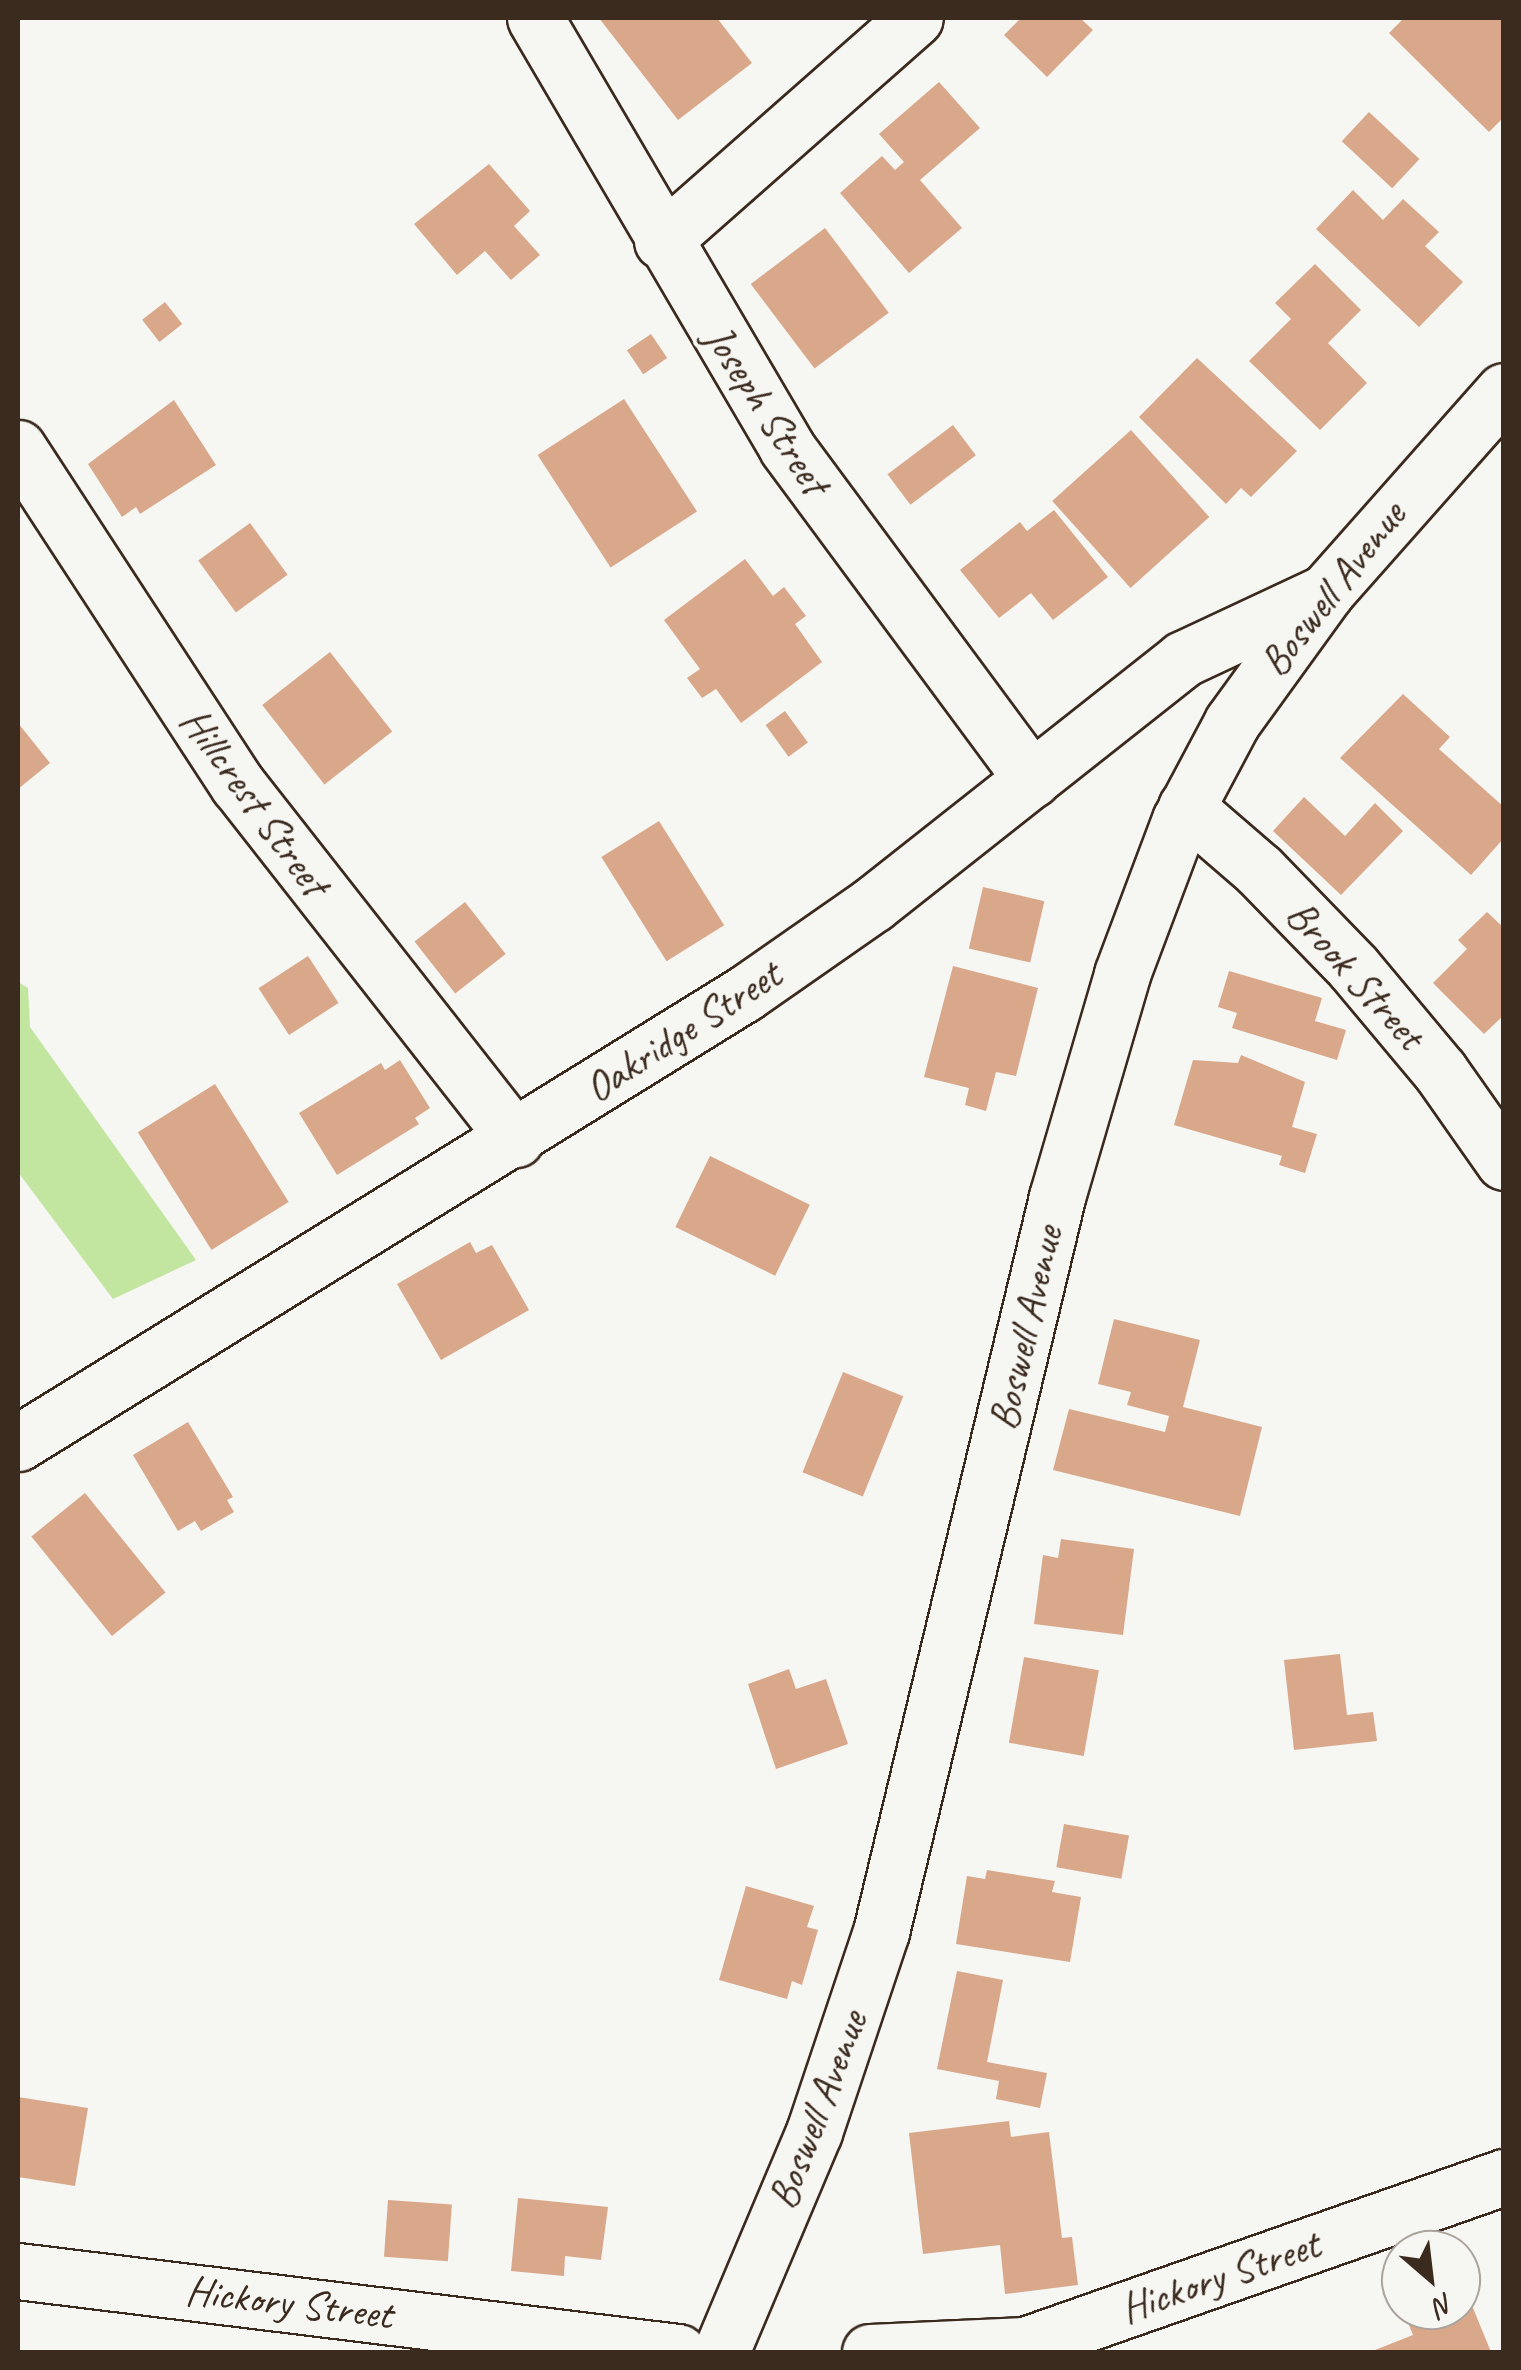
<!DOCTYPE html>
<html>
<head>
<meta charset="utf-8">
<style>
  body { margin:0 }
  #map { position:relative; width:1521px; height:2370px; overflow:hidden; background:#f6f6f2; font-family:Caveat,sans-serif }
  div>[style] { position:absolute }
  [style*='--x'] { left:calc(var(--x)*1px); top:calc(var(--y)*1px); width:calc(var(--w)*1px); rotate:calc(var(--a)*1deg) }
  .green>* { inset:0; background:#c2e59f }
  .building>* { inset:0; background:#d9a88b; transform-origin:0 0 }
  .roads { filter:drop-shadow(2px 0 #3b2a1e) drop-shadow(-2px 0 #3b2a1e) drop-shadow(0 2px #3b2a1e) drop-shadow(0 -2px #3b2a1e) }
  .minor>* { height:55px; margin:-27.5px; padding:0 27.5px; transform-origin:27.5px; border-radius:27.5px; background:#f6f6f2 }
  span { translate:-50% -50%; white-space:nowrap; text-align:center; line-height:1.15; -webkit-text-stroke:8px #f6f6f2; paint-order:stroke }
  .street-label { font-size:42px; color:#3b2a1e }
  .frame { position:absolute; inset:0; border:20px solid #3b2a1e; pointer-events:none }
  .north { position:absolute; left:1381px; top:2230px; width:100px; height:100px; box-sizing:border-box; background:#f6f6f2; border:2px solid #aba49d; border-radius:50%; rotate:152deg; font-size:28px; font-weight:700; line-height:40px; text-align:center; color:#3b2a1e }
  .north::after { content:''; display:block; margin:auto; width:35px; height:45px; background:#3b2a1e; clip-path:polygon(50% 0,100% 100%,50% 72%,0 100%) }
</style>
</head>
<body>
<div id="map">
  <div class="green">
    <div style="clip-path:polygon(18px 982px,28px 988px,30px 1027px,196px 1260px,113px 1299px,18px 1172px)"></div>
  </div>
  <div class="building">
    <div style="clip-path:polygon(599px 18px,717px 18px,752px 63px,678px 120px)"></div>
    <div style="clip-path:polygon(1021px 18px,1080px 18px,1093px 30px,1047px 77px,1004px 35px)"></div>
    <div style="clip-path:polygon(1404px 18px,1504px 18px,1504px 117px,1489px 132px,1389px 33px)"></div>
    <div style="clip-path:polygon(939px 82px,980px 128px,920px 180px,962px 228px,909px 273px,840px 193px,882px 156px,895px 170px,904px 162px,879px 134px)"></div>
    <div style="left:1369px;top:112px;width:69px;height:40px;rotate:43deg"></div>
    <div style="clip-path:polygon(489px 164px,530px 211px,514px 226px,540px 255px,511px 280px,485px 251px,457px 275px,414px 224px)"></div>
    <div style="clip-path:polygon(1353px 190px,1383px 220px,1403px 199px,1439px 232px,1425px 246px,1463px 282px,1419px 327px,1316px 229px)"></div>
    <div style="left:825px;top:228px;width:106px;height:93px;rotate:53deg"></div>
    <div style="clip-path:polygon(1315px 264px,1361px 310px,1328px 343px,1367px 383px,1320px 430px,1249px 361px,1291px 319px,1275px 303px)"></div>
    <div style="left:165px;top:302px;width:28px;height:29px;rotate:52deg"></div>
    <div style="left:651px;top:334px;width:29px;height:29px;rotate:56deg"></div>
    <div style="clip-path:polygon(1197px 358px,1297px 451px,1251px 497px,1241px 488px,1226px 504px,1139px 417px)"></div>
    <div style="left:624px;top:399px;width:134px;height:103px;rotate:57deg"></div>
    <div style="clip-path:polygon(174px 400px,216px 465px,140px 514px,136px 507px,122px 517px,88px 464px)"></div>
    <div style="left:953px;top:425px;width:38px;height:82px;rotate:53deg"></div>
    <div style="left:1131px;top:430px;width:117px;height:106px;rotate:48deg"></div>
    <div style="clip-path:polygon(1054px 510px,1108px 577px,1053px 620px,1031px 593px,999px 618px,960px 570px,1020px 522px,1027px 531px)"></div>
    <div style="left:250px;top:523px;width:64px;height:64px;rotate:54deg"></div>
    <div style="clip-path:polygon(745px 559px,773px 596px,784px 587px,806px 616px,795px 624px,822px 662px,741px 723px,716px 689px,702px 698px,687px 678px,700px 669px,664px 620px)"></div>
    <div style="left:330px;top:652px;width:101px;height:86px;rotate:52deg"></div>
    <div style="clip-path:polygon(1403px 694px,1450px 737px,1439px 749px,1504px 807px,1504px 838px,1471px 875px,1340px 758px)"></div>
    <div style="left:785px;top:711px;width:39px;height:24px;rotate:54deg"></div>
    <div style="clip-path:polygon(18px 723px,50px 763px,18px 789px)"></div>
    <div style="clip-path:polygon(1304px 797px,1345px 836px,1375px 803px,1403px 831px,1341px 895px,1273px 831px)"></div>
    <div style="left:659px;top:821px;width:123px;height:68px;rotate:58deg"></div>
    <div style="left:983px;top:887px;width:63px;height:63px;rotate:13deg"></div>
    <div style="left:465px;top:902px;width:66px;height:64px;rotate:52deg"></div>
    <div style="clip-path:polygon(1487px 912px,1504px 928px,1504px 1015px,1484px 1034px,1433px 983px,1467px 949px,1458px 940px)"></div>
    <div style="left:308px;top:956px;width:56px;height:59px;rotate:57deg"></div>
    <div style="clip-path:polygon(953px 966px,1038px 988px,1016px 1076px,996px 1072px,986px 1111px,965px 1105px,969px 1088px,924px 1077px)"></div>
    <div style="clip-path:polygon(1229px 971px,1322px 998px,1315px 1021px,1346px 1030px,1337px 1060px,1232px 1028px,1237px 1013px,1218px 1007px)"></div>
    <div style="clip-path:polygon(1241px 1055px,1305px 1082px,1292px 1127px,1317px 1134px,1305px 1173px,1279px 1165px,1282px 1156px,1174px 1125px,1193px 1060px,1238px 1063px)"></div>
    <div style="clip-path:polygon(400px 1060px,430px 1108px,415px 1118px,419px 1124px,337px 1175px,299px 1113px,381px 1063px,385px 1070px)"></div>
    <div style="left:215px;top:1084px;width:139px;height:91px;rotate:58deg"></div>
    <div style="left:710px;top:1156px;width:111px;height:79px;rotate:26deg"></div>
    <div style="clip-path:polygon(470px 1242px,476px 1253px,492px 1245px,529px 1310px,441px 1360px,397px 1284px)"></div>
    <div style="clip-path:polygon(1114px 1319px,1200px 1340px,1183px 1407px,1262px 1427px,1240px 1516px,1053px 1470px,1069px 1409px,1165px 1432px,1169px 1416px,1127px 1405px,1131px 1392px,1098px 1384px)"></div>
    <div style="left:843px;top:1372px;width:65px;height:108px;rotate:22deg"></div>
    <div style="clip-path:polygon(188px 1422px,233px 1497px,227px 1500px,234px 1512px,201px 1531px,195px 1521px,178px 1531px,133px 1455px)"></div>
    <div style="left:85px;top:1493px;width:128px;height:69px;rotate:51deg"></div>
    <div style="clip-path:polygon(1061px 1539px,1134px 1549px,1123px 1635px,1034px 1624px,1043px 1555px,1058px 1558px)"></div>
    <div style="clip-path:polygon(1340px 1654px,1347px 1715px,1373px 1712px,1377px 1741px,1294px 1750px,1284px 1660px)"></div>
    <div style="left:1024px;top:1657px;width:76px;height:87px;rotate:10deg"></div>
    <div style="clip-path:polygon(789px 1669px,796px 1689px,826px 1679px,848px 1744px,776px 1769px,748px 1684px)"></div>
    <div style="left:1064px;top:1824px;width:66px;height:44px;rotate:10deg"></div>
    <div style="clip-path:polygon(987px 1870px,1055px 1881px,1052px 1892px,1081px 1897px,1070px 1962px,956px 1944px,967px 1876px,985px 1879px)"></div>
    <div style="clip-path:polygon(746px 1886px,814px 1906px,807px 1927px,818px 1930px,802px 1985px,792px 1981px,787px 1999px,719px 1980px)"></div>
    <div style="clip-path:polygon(957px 1971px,1003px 1980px,987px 2062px,1047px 2073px,1040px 2108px,996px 2099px,999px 2081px,937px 2069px)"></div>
    <div style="clip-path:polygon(18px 2097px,88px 2108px,75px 2186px,18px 2177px)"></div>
    <div style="clip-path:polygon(1009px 2121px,1011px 2137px,1049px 2132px,1062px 2238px,1072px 2237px,1078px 2285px,1005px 2294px,1000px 2245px,923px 2254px,909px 2133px)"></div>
    <div style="clip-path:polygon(518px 2198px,608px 2207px,601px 2260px,565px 2256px,564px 2276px,511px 2271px)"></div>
    <div style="left:388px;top:2200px;width:64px;height:57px;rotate:4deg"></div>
    <div style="clip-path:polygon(1464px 2286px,1491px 2352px,1370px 2352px,1413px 2335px,1403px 2310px,1461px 2310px)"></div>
  </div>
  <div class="roads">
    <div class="minor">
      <div style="--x:535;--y:18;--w:498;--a:59.6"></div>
      <div style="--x:787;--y:448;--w:412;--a:53.5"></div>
      <div style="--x:662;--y:241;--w:337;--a:-41.4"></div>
      <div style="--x:18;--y:448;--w:402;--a:56.9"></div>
      <div style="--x:238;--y:785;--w:450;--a:51.9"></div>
      <div style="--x:1186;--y:807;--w:96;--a:40.8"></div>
      <div style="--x:1259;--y:870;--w:135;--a:45.9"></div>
      <div style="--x:1353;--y:967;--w:136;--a:50.1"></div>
      <div style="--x:1440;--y:1071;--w:111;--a:54.9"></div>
      <div style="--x:18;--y:1443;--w:854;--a:-31.74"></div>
      <div style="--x:744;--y:994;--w:157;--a:-34.9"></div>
      <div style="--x:873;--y:904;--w:395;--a:-38.3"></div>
      <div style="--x:1183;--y:659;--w:158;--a:-25.1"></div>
      <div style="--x:18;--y:2271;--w:665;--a:7"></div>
      <div style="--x:721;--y:2352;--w:239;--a:-67.1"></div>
      <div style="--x:814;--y:2132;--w:211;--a:-71.5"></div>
      <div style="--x:881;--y:1932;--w:756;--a:-76.53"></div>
      <div style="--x:1057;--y:1197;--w:232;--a:-73.7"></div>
      <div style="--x:1122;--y:974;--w:165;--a:-69.4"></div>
      <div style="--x:1180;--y:820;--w:111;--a:-62"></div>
      <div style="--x:1232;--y:722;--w:160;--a:-54.1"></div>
      <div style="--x:1326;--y:592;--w:268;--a:-48.5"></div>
      <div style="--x:870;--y:2352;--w:155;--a:-2.6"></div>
      <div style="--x:1025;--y:2345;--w:508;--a:-19.33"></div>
    </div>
  </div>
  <div class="street-label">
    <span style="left:766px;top:410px;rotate:57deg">Joseph Street</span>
    <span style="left:1333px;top:589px;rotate:-52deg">Boswell Avenue</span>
    <span style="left:254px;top:802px;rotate:54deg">Hillcrest Street</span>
    <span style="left:1355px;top:975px;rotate:48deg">Brook Street</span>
    <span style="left:683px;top:1032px;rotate:-33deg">Oakridge Street</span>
    <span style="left:1026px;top:1328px;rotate:-77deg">Boswell Avenue</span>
    <span style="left:818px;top:2110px;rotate:-69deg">Boswell Avenue</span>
    <span style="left:1220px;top:2277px;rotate:-19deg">Hickory Street</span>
    <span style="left:289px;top:2303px;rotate:7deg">Hickory Street</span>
  </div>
  <div class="frame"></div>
  <div class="north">N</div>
</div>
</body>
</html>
